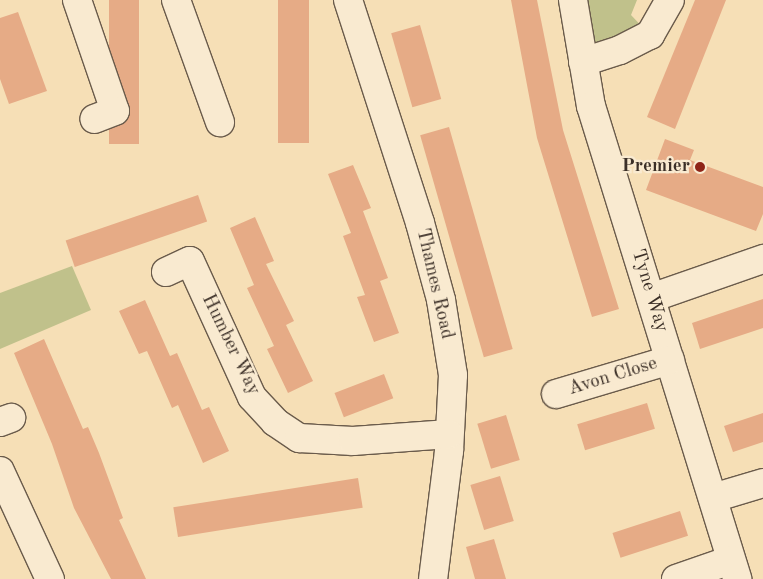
<!DOCTYPE html>
<html>
<head>
<meta charset="utf-8">
<style>
  body { margin:0 }
  #map { position:relative; width:763px; height:579px; overflow:hidden; background:#f6dfb6; font-family:"Old Standard TT",serif }
  div>[style] { position:absolute }
  [style*='--x'] { left:calc(var(--x)*1px); top:calc(var(--y)*1px); width:calc(var(--w)*1px); rotate:calc(var(--a)*1deg) }
  .green>* { inset:0; background:#c0c18b }
  .building>* { inset:0; background:#e6ab86; transform-origin:0 0 }
  .roads { filter:drop-shadow(1px 0 #6a5b4b) drop-shadow(-1px 0 #6a5b4b) drop-shadow(0 1px #6a5b4b) drop-shadow(0 -1px #6a5b4b) }
  .minor>* { height:28px; margin:-14px; padding:0 14px; transform-origin:14px; border-radius:14px; background:#f9ead0 }
  .dots>* { width:14px; height:14px; translate:-50% -50%; box-sizing:border-box; border:2px solid #f9ead0; border-radius:50% }
  span { translate:-50% -50%; white-space:nowrap; text-align:center; line-height:1.15; -webkit-text-stroke:4.5px #f9ead0; paint-order:stroke }
  .poi-label { font-size:19px; color:#3b2f27; font-weight:700 }
  .right { translate:-100% -50%; text-align:right }
  .street-label { font-size:19px; color:#3b2f27 }
</style>
</head>
<body>
<div id="map">
  <div class="green">
    <div style="clip-path:polygon(573px 0,637px 0,631px 15px,650px 35px,583px 62px)"></div>
    <div style="clip-path:polygon(72px 266px,91px 310px,0 349px,0 293px)"></div>
  </div>
  <div class="building">
    <div style="left:109px;top:0;width:30px;height:144px"></div>
    <div style="left:278px;top:0;width:31px;height:143px"></div>
    <div style="clip-path:polygon(511px 0,537px 0,563px 130px,619px 309px,592px 317px,537px 138px)"></div>
    <div style="clip-path:polygon(695px 0,726px 0,675px 129px,647px 117px)"></div>
    <div style="clip-path:polygon(18px 12px,47px 91px,9px 104px,0 79px,0 18px)"></div>
    <div style="left:420px;top:25px;width:77px;height:30px;rotate:74deg"></div>
    <div style="left:449px;top:127px;width:231px;height:30px;rotate:74deg"></div>
    <div style="clip-path:polygon(665px 139px,694px 150px,690px 160px,763px 187px,763px 214px,756px 231px,646px 190px)"></div>
    <div style="clip-path:polygon(353px 165px,371px 208px,363px 211px,388px 278px,380px 281px,399px 333px,374px 342px,357px 297px,365px 295px,343px 236px,351px 233px,328px 174px)"></div>
    <div style="left:198px;top:195px;width:28px;height:140px;rotate:71deg"></div>
    <div style="clip-path:polygon(255px 217px,274px 261px,266px 264px,294px 321px,286px 325px,313px 381px,288px 393px,267px 349px,274px 346px,247px 288px,254px 285px,230px 228px)"></div>
    <div style="clip-path:polygon(763px 299px,763px 328px,700px 349px,692px 323px)"></div>
    <div style="clip-path:polygon(145px 300px,170px 356px,177px 353px,202px 410px,209px 407px,229px 451px,203px 463px,178px 405px,172px 408px,147px 351px,139px 354px,119px 311px)"></div>
    <div style="clip-path:polygon(44px 339px,83px 429px,88px 427px,99px 453px,123px 518px,119px 520px,146px 579px,111px 579px,74px 508px,52px 444px,14px 353px)"></div>
    <div style="left:384px;top:374px;width:26px;height:53px;rotate:69deg"></div>
    <div style="left:647px;top:403px;width:27px;height:73px;rotate:73deg"></div>
    <div style="clip-path:polygon(763px 413px,763px 442px,733px 452px,724px 426px)"></div>
    <div style="left:506px;top:415px;width:47px;height:30px;rotate:73deg"></div>
    <div style="left:500px;top:476px;width:47px;height:31px;rotate:73deg"></div>
    <div style="left:358px;top:478px;width:30px;height:187px;rotate:81deg"></div>
    <div style="left:680px;top:511px;width:26px;height:71px;rotate:72deg"></div>
    <div style="clip-path:polygon(494px 539px,506px 579px,475px 579px,466px 547px)"></div>
  </div>
  <div class="roads">
    <div class="minor">
      <div style="--x:77;--y:0;--w:117;--a:71.1"></div>
      <div style="--x:115;--y:111;--w:22;--a:159"></div>
      <div style="--x:176;--y:0;--w:130;--a:70.2"></div>
      <div style="--x:348;--y:0;--w:234;--a:72.1"></div>
      <div style="--x:420;--y:223;--w:80;--a:74.7"></div>
      <div style="--x:441;--y:300;--w:76;--a:80.9"></div>
      <div style="--x:453;--y:375;--w:76;--a:93"></div>
      <div style="--x:449;--y:451;--w:129;--a:97.1"></div>
      <div style="--x:573;--y:0;--w:108;--a:80.4"></div>
      <div style="--x:591;--y:106;--w:495;--a:72.8"></div>
      <div style="--x:583;--y:62;--w:39;--a:-18"></div>
      <div style="--x:620;--y:50;--w:34;--a:-27"></div>
      <div style="--x:650;--y:35;--w:40;--a:-60.3"></div>
      <div style="--x:166;--y:272;--w:26;--a:-25"></div>
      <div style="--x:190;--y:261;--w:149;--a:65.5"></div>
      <div style="--x:252;--y:397;--w:34;--a:47"></div>
      <div style="--x:275;--y:422;--w:29;--a:34"></div>
      <div style="--x:299;--y:438;--w:54;--a:3.2"></div>
      <div style="--x:353;--y:441;--w:96;--a:-4.2"></div>
      <div style="--x:651;--y:298;--w:119;--a:-19.2"></div>
      <div style="--x:556;--y:394;--w:119;--a:-16.6"></div>
      <div style="--x:0;--y:422;--w:12;--a:-20"></div>
      <div style="--x:0;--y:471;--w:119;--a:65.2"></div>
      <div style="--x:713;--y:498;--w:52;--a:-16.7"></div>
      <div style="--x:676;--y:579;--w:58;--a:-19.1"></div>
    </div>
  </div>
  <div class="dots">
    <div style="left:700px;top:167px;background:#8f2418"></div>
  </div>
  <div class="poi-label">
    <span class="right" style="left:690px;top:167px">Premier</span>
  </div>
  <div class="street-label">
    <span style="left:434px;top:284px;rotate:77deg">Thames Road</span>
    <span style="left:649px;top:291px;rotate:73deg">Tyne Way</span>
    <span style="left:230px;top:345px;rotate:64deg">Humber Way</span>
    <span style="left:613px;top:377px;rotate:-17deg">Avon Close</span>
  </div>
</div>
</body>
</html>
